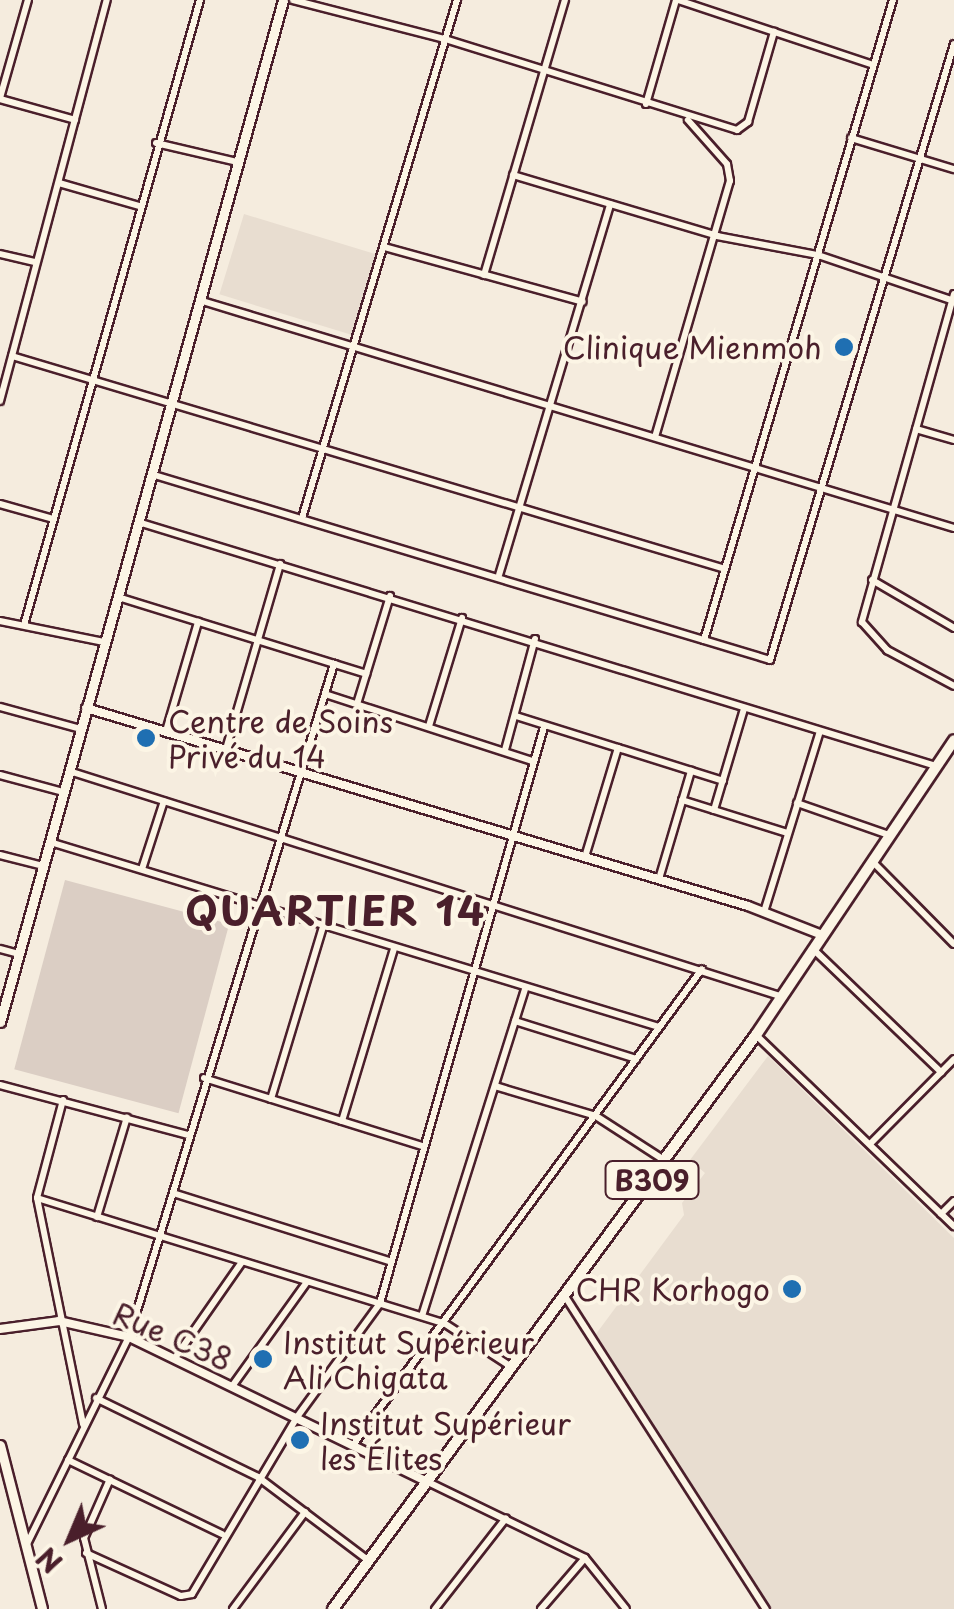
<!DOCTYPE html>
<html>
<head>
<meta charset="utf-8">
<style>
  body { margin:0 }
  #map { position:relative; width:954px; height:1609px; overflow:hidden; background:#f5ecde; font-family:"Playpen Sans",sans-serif }
  div>[style] { position:absolute }
  [style*='--x'] { left:calc(var(--x)*1px); top:calc(var(--y)*1px); width:calc(var(--w)*1px); rotate:calc(var(--a)*1deg) }
  .built>* { inset:0; background:#e8ddd0; transform-origin:0 0 }
  .green>* { inset:0; background:#dbcec4; transform-origin:0 0 }
  .roads { filter:drop-shadow(2px 0 #4a1f2b) drop-shadow(-2px 0 #4a1f2b) drop-shadow(0 2px #4a1f2b) drop-shadow(0 -2px #4a1f2b) }
  .minor>* { height:6px; margin:-3px; padding:0 3px; transform-origin:3px; border-radius:3px; background:#fcf5e5 }
  .tertiary>* { height:8px; margin:-4px; padding:0 4px; transform-origin:4px; border-radius:4px; background:#fcf5e5 }
  .secondary>* { height:9px; margin:-4.5px; padding:0 4.5px; transform-origin:4.5px; border-radius:4.5px; background:#fcf5e5 }
  .primary>* { height:10px; margin:-5px; padding:0 5px; transform-origin:5px; border-radius:5px; background:#fcf5e5 }
  .dots>* { width:28px; height:28px; translate:-50% -50%; box-sizing:border-box; border:5px solid #fcf5e5; border-radius:50% }
  span { translate:-50% -50%; white-space:nowrap; text-align:center; line-height:1.15; -webkit-text-stroke:8px #fcf5e5; paint-order:stroke }
  .shield-label span { padding:2px 8px; background:#fcf5e5; border:2px solid; border-radius:8px; -webkit-text-stroke-width:0 }
  .shield-label { font-size:28px; color:#4a1f2b; font-weight:700 }
  .poi-label { font-size:30px; color:#4a1f2b }
  .right { translate:-100% -50%; text-align:right }
  .left { translate:0 -50%; text-align:left }
  .street-label { font-size:30px; color:#4a1f2b }
  .district-label { font-size:40px; color:#4a1f2b; font-weight:700; letter-spacing:2.5px }
  .north { position:absolute; left:20px; top:1489px; width:100px; height:100px; -webkit-text-stroke:8px #fcf5e5; paint-order:stroke; rotate:224deg; font-size:28px; font-weight:700; line-height:40px; text-align:center; color:#4a1f2b }
  .north::after { content:''; display:block; margin:auto; width:35px; height:45px; background:#4a1f2b; clip-path:polygon(50% 0,100% 100%,50% 72%,0 100%) }
</style>
</head>
<body>
<div id="map">
  <div class="built">
    <div style="left:244px;top:214px;width:138px;height:84px;rotate:17deg"></div>
    <div style="clip-path:polygon(768px 1056px,954px 1238px,954px 1609px,771px 1609px,596px 1334px,684px 1215px,682px 1203px,705px 1173px,690px 1160px)"></div>
  </div>
  <div class="green">
    <div style="left:65px;top:880px;width:170px;height:196px;rotate:15deg"></div>
  </div>
  <div class="roads">
    <div class="minor">
      <div style="--x:293;--y:0;--w:157;--a:14.4"></div>
      <div style="--x:445;--y:39;--w:306;--a:17.3"></div>
      <div style="--x:737;--y:130;--w:14;--a:-36"></div>
      <div style="--x:748;--y:122;--w:94;--a:-73.9"></div>
      <div style="--x:678;--y:0;--w:206;--a:18.4"></div>
      <div style="--x:0;--y:98;--w:102;--a:-74.1"></div>
      <div style="--x:0;--y:99;--w:78;--a:15.6"></div>
      <div style="--x:646;--y:104;--w:108;--a:-73.9"></div>
      <div style="--x:851;--y:138;--w:108;--a:16.8"></div>
      <div style="--x:156;--y:143;--w:83;--a:13.2"></div>
      <div style="--x:513;--y:175;--w:213;--a:16.6"></div>
      <div style="--x:717;--y:236;--w:103;--a:10.7"></div>
      <div style="--x:818;--y:255;--w:144;--a:18.7"></div>
      <div style="--x:59;--y:183;--w:83;--a:16"></div>
      <div style="--x:384;--y:247;--w:206;--a:15.4"></div>
      <div style="--x:0;--y:254;--w:37;--a:13"></div>
      <div style="--x:484;--y:275;--w:287;--a:-73.6"></div>
      <div style="--x:954;--y:294;--w:341;--a:105.7"></div>
      <div style="--x:862;--y:622;--w:38;--a:48"></div>
      <div style="--x:887;--y:650;--w:76;--a:28.2"></div>
      <div style="--x:199;--y:300;--w:789;--a:16.8"></div>
      <div style="--x:12;--y:356;--w:744;--a:16.63"></div>
      <div style="--x:0;--y:401;--w:415;--a:-75.1"></div>
      <div style="--x:916;--y:429;--w:40;--a:16"></div>
      <div style="--x:655;--y:437;--w:267;--a:-73.7"></div>
      <div style="--x:730;--y:181;--w:17;--a:-100"></div>
      <div style="--x:727;--y:164;--w:59;--a:-131.6"></div>
      <div style="--x:151;--y:474;--w:646;--a:16.72"></div>
      <div style="--x:770;--y:660;--w:643;--a:-73.37"></div>
      <div style="--x:0;--y:504;--w:55;--a:15.8"></div>
      <div style="--x:302;--y:518;--w:541;--a:-73.34"></div>
      <div style="--x:138;--y:522;--w:834;--a:17"></div>
      <div style="--x:499;--y:575;--w:387;--a:-73.3"></div>
      <div style="--x:872;--y:580;--w:95;--a:30.3"></div>
      <div style="--x:118;--y:597;--w:260;--a:17.2"></div>
      <div style="--x:0;--y:621;--w:106;--a:11.4"></div>
      <div style="--x:24;--y:625;--w:649;--a:-74.27"></div>
      <div style="--x:704;--y:640;--w:667;--a:-73.55"></div>
      <div style="--x:325;--y:694;--w:219;--a:17.9"></div>
      <div style="--x:357;--y:704;--w:113;--a:-73"></div>
      <div style="--x:0;--y:707;--w:84;--a:15.2"></div>
      <div style="--x:516;--y:716;--w:217;--a:17.4"></div>
      <div style="--x:429;--y:726;--w:113;--a:-73"></div>
      <div style="--x:166;--y:731;--w:114;--a:-73.6"></div>
      <div style="--x:226;--y:749;--w:193;--a:-73.7"></div>
      <div style="--x:505;--y:750;--w:115;--a:-74.9"></div>
      <div style="--x:69;--y:771;--w:746;--a:17.56"></div>
      <div style="--x:0;--y:775;--w:65;--a:15.1"></div>
      <div style="--x:682;--y:800;--w:110;--a:17.4"></div>
      <div style="--x:797;--y:803;--w:97;--a:19.2"></div>
      <div style="--x:714;--y:810;--w:105;--a:-73.5"></div>
      <div style="--x:50;--y:842;--w:636;--a:16.9"></div>
      <div style="--x:0;--y:855;--w:44;--a:14.3"></div>
      <div style="--x:585;--y:857;--w:114;--a:-73.2"></div>
      <div style="--x:873;--y:862;--w:115;--a:45.4"></div>
      <div style="--x:142;--y:869;--w:71;--a:-72.1"></div>
      <div style="--x:659;--y:879;--w:113;--a:-73.5"></div>
      <div style="--x:764;--y:912;--w:189;--a:-72.8"></div>
      <div style="--x:0;--y:949;--w:20;--a:15"></div>
      <div style="--x:813;--y:949;--w:178;--a:43.9"></div>
      <div style="--x:515;--y:1021;--w:127;--a:17.4"></div>
      <div style="--x:757;--y:1036;--w:274;--a:44"></div>
      <div style="--x:204;--y:1078;--w:228;--a:17.3"></div>
      <div style="--x:0;--y:1085;--w:195;--a:14.9"></div>
      <div style="--x:495;--y:1086;--w:105;--a:16.5"></div>
      <div style="--x:596;--y:1116;--w:81;--a:32.9"></div>
      <div style="--x:271;--y:1099;--w:180;--a:-73.2"></div>
      <div style="--x:63;--y:1100;--w:101;--a:104.9"></div>
      <div style="--x:37;--y:1198;--w:231;--a:78.5"></div>
      <div style="--x:342;--y:1121;--w:180;--a:-73.2"></div>
      <div style="--x:871;--y:1143;--w:118;--a:-45.3"></div>
      <div style="--x:173;--y:1193;--w:226;--a:17.5"></div>
      <div style="--x:37;--y:1198;--w:426;--a:17.1"></div>
      <div style="--x:444;--y:1323;--w:82;--a:33.1"></div>
      <div style="--x:941;--y:1214;--w:18;--a:-45"></div>
      <div style="--x:97;--y:1217;--w:104;--a:-73.3"></div>
      <div style="--x:566;--y:1298;--w:370;--a:57.3"></div>
      <div style="--x:422;--y:1316;--w:345;--a:-72.5"></div>
      <div style="--x:175;--y:1358;--w:117;--a:-55.1"></div>
      <div style="--x:233;--y:1385;--w:127;--a:-54.3"></div>
      <div style="--x:96;--y:1398;--w:180;--a:26"></div>
      <div style="--x:258;--y:1477;--w:139;--a:37.1"></div>
      <div style="--x:353;--y:1445;--w:590;--a:-53.75"></div>
      <div style="--x:68;--y:1460;--w:171;--a:25.7"></div>
      <div style="--x:428;--y:1482;--w:174;--a:25.8"></div>
      <div style="--x:585;--y:1558;--w:65;--a:51.2"></div>
      <div style="--x:26;--y:1546;--w:233;--a:-63.8"></div>
      <div style="--x:129;--y:1337;--w:704;--a:-73.06"></div>
      <div style="--x:86;--y:1553;--w:104;--a:24.4"></div>
      <div style="--x:181;--y:1596;--w:11;--a:-10"></div>
      <div style="--x:192;--y:1594;--w:206;--a:-59.3"></div>
      <div style="--x:297;--y:1417;--w:141;--a:-53.9"></div>
      <div style="--x:380;--y:1303;--w:599;--a:-74.11"></div>
      <div style="--x:102;--y:1609;--w:73;--a:-104.2"></div>
      <div style="--x:84;--y:1538;--w:64;--a:-66.2"></div>
      <div style="--x:233;--y:1609;--w:121;--a:-53.4"></div>
      <div style="--x:435;--y:1609;--w:115;--a:-52"></div>
      <div style="--x:541;--y:1609;--w:67;--a:-49.2"></div>
    </div>
    <div class="tertiary">
      <div style="--x:86;--y:708;--w:691;--a:16.65"></div>
      <div style="--x:748;--y:906;--w:79;--a:21.4"></div>
      <div style="--x:0;--y:1329;--w:60;--a:-7.7"></div>
      <div style="--x:59;--y:1321;--w:72;--a:12.9"></div>
      <div style="--x:129;--y:1337;--w:332;--a:25.9"></div>
    </div>
    <div class="secondary">
      <div style="--x:0;--y:1022;--w:1060;--a:-74.52"></div>
      <div style="--x:0;--y:1445;--w:169;--a:75.6"></div>
    </div>
    <div class="primary">
      <div style="--x:333;--y:1609;--w:713;--a:-53.61"></div>
      <div style="--x:756;--y:1035;--w:355;--a:-56.1"></div>
    </div>
  </div>
  <div class="dots">
    <div style="left:844px;top:347px;background:#1f6fb2"></div>
    <div style="left:146px;top:738px;background:#1f6fb2"></div>
    <div style="left:792px;top:1289px;background:#1f6fb2"></div>
    <div style="left:263px;top:1359px;background:#1f6fb2"></div>
    <div style="left:300px;top:1440px;background:#1f6fb2"></div>
  </div>
  <div class="shield-label">
    <span style="left:652px;top:1180px">B309</span>
  </div>
  <div class="poi-label">
    <span class="right" style="left:822px;top:347px">Clinique Mienmoh</span>
    <span class="left" style="left:168px;top:738px">Centre de Soins<br>Privé du 14</span>
    <span class="right" style="left:770px;top:1289px">CHR Korhogo</span>
    <span class="left" style="left:283px;top:1359px">Institut Supérieur<br>Ali Chigata</span>
    <span class="left" style="left:320px;top:1440px">Institut Supérieur<br>les Élites</span>
  </div>
  <div class="street-label">
    <span style="left:173px;top:1336px;rotate:23deg">Rue C38</span>
  </div>
  <div class="district-label">
    <span style="left:336px;top:910px">QUARTIER 14</span>
  </div>
  <div class="north">N</div>
</div>
</body>
</html>
